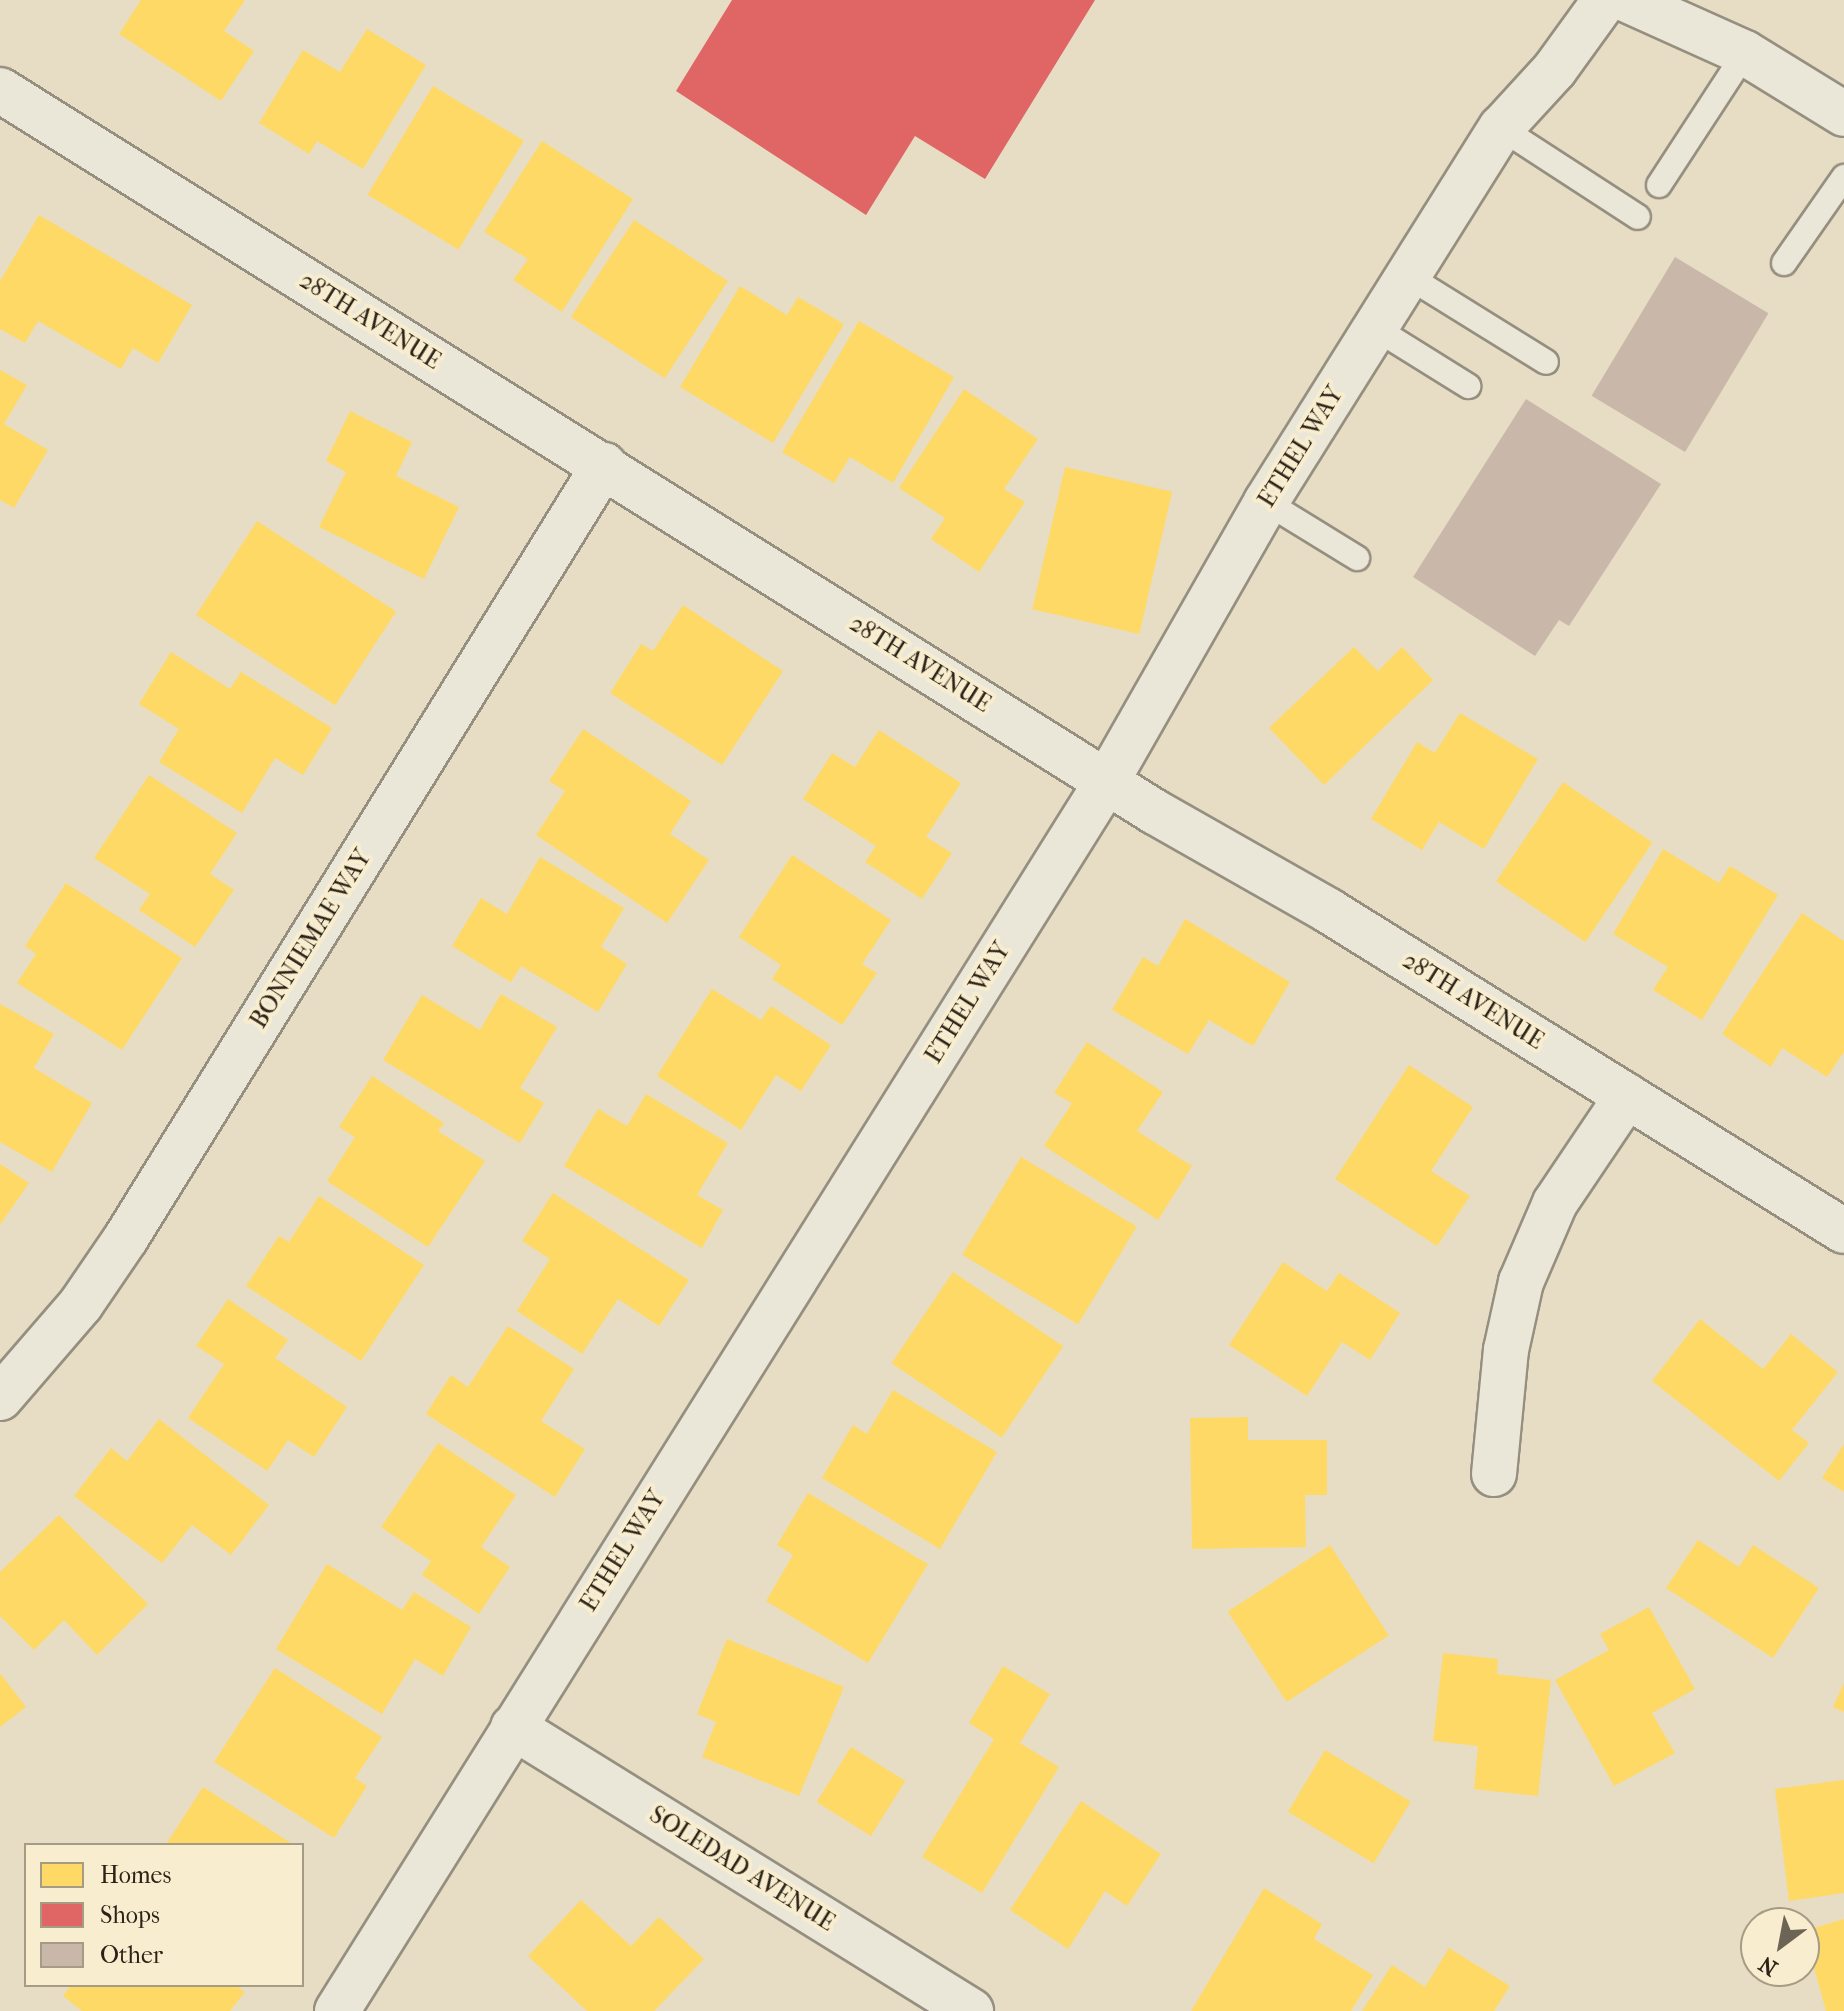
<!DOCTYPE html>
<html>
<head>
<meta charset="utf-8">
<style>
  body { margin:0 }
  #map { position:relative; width:1844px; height:2011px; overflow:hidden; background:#e6ddc4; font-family:"IM FELL French Canon",serif }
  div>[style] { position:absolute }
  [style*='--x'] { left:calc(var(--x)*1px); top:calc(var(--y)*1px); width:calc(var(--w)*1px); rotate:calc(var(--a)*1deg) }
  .homes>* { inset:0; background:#ffd966; transform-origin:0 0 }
  .shops>* { inset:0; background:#e06666 }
  .building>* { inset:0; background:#c9b8aa; transform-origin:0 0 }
  .roads { filter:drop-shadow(2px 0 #968f80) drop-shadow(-2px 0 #968f80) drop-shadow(0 2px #968f80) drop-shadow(0 -2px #968f80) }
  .lane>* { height:24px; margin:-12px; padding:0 12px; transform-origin:12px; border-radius:12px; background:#eae6d8 }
  .street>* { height:44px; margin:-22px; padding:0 22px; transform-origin:22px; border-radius:22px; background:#eae6d8 }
  .secondary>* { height:44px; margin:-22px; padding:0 22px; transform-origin:22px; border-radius:22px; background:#eae6d8 }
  span { translate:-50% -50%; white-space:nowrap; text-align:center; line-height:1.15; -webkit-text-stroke:8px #f8edcf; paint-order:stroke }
  .street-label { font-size:24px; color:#2b2318 }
  .legend { position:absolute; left:24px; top:1843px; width:280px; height:144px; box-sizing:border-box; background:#f8edcf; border:2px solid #a69c86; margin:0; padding:10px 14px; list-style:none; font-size:24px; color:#2b2318 }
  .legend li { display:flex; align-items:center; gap:16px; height:40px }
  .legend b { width:40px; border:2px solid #a69c86 }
  .north { position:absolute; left:1740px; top:1907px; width:80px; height:80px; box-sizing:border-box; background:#f8edcf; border:2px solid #a69c86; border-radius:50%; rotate:212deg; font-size:22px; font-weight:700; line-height:32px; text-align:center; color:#2b2318 }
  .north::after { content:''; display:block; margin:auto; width:28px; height:36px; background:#6c6454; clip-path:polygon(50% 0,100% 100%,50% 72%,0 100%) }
</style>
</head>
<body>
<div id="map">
  <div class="homes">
    <div style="clip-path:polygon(141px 0,245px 0,224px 31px,254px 51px,221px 101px,119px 34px)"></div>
    <div style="clip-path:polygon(367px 29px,426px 65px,363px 169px,317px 141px,309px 154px,259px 123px,303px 50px,340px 72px)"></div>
    <div style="left:433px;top:86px;width:106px;height:127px;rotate:31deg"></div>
    <div style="clip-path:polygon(542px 141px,633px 199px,562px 312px,513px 280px,528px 259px,484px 232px)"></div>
    <div style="clip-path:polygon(39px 215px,192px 305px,158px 363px,133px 348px,121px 369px,38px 321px,25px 343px,0 329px,0 281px)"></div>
    <div style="left:634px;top:220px;width:112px;height:116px;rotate:33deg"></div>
    <div style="clip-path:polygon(740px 286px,787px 315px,798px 297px,844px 324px,773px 443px,680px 387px)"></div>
    <div style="clip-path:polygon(859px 321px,954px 377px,893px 483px,850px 457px,834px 483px,782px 452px)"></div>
    <div style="clip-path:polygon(0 370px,27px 385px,4px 424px,48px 450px,14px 508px,0 500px)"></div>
    <div style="clip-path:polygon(964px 389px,1038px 439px,1004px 489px,1025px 502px,979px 572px,931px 539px,945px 518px,899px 488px)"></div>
    <div style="clip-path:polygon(350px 411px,412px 442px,396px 476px,459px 507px,424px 579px,319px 527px,346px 472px,326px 461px)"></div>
    <div style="left:1065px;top:467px;width:110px;height:146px;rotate:13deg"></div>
    <div style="left:257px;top:521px;width:166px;height:112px;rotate:33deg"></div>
    <div style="clip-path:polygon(683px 605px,783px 671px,722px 765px,610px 693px,641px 644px,653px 651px)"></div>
    <div style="clip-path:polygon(1354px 647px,1378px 671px,1402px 647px,1433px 680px,1324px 785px,1269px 728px)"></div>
    <div style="clip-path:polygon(171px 652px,230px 689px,241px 672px,332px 728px,303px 775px,275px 758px,242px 813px,159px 762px,179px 729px,139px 704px)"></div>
    <div style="clip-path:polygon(1460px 713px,1538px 759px,1484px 849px,1439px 822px,1422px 850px,1371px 819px,1417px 742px,1435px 753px)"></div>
    <div style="clip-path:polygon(583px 729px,691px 801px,670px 834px,709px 860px,667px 923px,536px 835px,565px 791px,549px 781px)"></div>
    <div style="clip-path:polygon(879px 730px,961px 783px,926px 837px,952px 853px,922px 899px,865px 862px,876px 846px,803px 799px,832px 753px,855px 767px)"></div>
    <div style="clip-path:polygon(149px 775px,237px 833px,210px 874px,234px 890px,195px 947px,139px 910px,150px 894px,94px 858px)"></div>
    <div style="left:1563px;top:782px;width:108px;height:120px;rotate:34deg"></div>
    <div style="clip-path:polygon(1663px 849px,1719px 883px,1730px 866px,1778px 895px,1702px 1020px,1653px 990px,1668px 967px,1613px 934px)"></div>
    <div style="clip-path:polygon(792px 855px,891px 920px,862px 964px,877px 973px,842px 1025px,772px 979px,781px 965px,739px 937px)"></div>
    <div style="clip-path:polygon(540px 857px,624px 908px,601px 947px,627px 964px,598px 1012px,521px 966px,511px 982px,452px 946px,481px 898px,507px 914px)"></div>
    <div style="clip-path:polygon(66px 883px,182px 958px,122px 1050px,17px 983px,36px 954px,25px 946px)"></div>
    <div style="clip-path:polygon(1802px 913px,1844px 941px,1844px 1052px,1827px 1077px,1782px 1048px,1771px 1067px,1722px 1034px)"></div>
    <div style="clip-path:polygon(1185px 919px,1290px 982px,1253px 1046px,1209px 1020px,1188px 1054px,1112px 1010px,1143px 957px,1158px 966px)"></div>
    <div style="clip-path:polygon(712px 989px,761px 1020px,771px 1006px,831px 1045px,801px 1091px,776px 1075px,741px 1130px,657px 1076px)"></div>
    <div style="clip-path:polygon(501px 994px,557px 1027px,520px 1088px,544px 1103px,520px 1143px,383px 1060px,422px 995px,480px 1030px)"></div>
    <div style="clip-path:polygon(0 1004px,54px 1034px,34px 1068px,92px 1103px,52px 1172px,0 1142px)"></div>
    <div style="clip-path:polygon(1087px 1042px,1163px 1092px,1137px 1131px,1192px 1166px,1158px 1220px,1044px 1146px,1072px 1103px,1054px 1093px)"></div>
    <div style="clip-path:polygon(1409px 1065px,1473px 1107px,1431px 1171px,1470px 1196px,1437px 1246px,1335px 1179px)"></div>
    <div style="clip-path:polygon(372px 1076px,444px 1123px,438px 1131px,485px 1161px,428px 1247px,327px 1181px,355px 1137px,339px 1127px)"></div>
    <div style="clip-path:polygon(646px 1094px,728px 1143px,697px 1195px,723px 1210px,702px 1248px,564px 1166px,598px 1109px,627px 1126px)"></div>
    <div style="left:1021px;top:1157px;width:135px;height:114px;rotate:31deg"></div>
    <div style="clip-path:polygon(0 1164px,29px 1183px,0 1225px)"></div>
    <div style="clip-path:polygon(553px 1193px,689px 1280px,659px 1326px,618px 1299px,582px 1354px,517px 1311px,550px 1259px,522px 1241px)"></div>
    <div style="clip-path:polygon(319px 1196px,424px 1265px,361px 1361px,246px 1286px,279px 1236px,289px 1242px)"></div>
    <div style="clip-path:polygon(1283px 1262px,1327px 1291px,1339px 1273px,1400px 1313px,1370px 1360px,1342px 1342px,1307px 1396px,1229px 1345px)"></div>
    <div style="left:953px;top:1272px;width:133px;height:110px;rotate:34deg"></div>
    <div style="clip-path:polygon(228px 1299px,288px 1340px,275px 1358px,347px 1407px,314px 1457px,288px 1440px,267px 1471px,188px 1418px,224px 1364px,196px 1346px)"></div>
    <div style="clip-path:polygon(1700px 1319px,1763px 1369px,1791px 1334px,1838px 1372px,1792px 1430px,1809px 1443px,1779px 1481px,1652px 1381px)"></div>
    <div style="clip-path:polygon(508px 1326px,574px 1369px,541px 1421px,585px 1449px,555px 1497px,426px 1414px,451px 1375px,468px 1387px)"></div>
    <div style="clip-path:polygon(893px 1390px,997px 1452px,940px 1549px,822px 1478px,853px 1425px,867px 1434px)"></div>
    <div style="clip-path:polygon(1248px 1417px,1248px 1440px,1327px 1440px,1327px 1495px,1305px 1495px,1306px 1547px,1192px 1549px,1190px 1418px)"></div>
    <div style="clip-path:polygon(159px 1419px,269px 1505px,231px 1555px,192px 1525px,162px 1563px,74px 1496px,111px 1448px,127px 1461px)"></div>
    <div style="clip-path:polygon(438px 1443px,516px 1495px,481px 1547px,510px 1567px,479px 1614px,422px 1575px,431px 1561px,381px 1527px)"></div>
    <div style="clip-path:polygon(1844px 1444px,1844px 1492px,1822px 1478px)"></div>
    <div style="clip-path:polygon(808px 1493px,928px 1564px,868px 1663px,766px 1601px,793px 1555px,777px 1545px)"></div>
    <div style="clip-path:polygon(59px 1515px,148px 1604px,97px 1655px,64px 1620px,34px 1650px,0 1616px,0 1572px)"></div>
    <div style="clip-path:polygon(1698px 1540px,1739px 1567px,1753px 1545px,1819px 1588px,1773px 1658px,1666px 1588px)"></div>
    <div style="left:1330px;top:1545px;width:108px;height:122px;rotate:57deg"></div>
    <div style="clip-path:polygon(327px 1564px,402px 1610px,414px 1592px,471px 1627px,443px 1676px,415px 1659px,382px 1714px,276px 1649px)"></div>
    <div style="clip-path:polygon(1649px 1607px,1695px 1689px,1652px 1713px,1675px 1753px,1614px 1786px,1555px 1680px,1609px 1650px,1600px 1634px)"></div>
    <div style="clip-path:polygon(727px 1639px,844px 1687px,799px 1796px,702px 1757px,716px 1722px,697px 1714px)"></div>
    <div style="clip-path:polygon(1443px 1653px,1498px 1659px,1497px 1674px,1551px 1680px,1538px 1796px,1474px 1789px,1478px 1746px,1433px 1741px)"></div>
    <div style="clip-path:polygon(1003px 1666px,1050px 1694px,1020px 1743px,1059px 1767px,982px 1893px,922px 1857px,994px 1739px,969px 1723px)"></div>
    <div style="clip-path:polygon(275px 1668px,382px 1737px,355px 1778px,367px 1786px,334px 1838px,214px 1762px)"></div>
    <div style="clip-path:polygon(0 1673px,26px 1707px,0 1727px)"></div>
    <div style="clip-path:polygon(1844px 1683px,1844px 1712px,1833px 1707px)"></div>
    <div style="left:851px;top:1747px;width:64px;height:65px;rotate:32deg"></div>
    <div style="left:1325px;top:1750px;width:100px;height:72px;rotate:31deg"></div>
    <div style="clip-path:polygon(1844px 1780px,1844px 1893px,1789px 1901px,1775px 1789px)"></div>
    <div style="clip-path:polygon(203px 1787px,294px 1845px,169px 1845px,167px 1843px)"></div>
    <div style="clip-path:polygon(1081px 1801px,1161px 1854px,1127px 1906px,1105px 1891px,1068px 1949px,1010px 1910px)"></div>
    <div style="clip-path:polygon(1264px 1888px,1322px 1924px,1314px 1939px,1373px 1975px,1351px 2011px,1191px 2011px)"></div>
    <div style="clip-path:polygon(581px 1900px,631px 1946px,659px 1917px,704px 1959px,654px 2011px,587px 2011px,528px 1956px)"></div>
    <div style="clip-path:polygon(1844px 1919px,1844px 2011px,1826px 2011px,1804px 1931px)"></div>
    <div style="clip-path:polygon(1449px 1948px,1510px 1986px,1494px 2011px,1362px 2011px,1392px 1965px,1425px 1987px)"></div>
    <div style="clip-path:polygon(71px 1985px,235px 1985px,245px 1992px,230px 2011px,82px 2011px,63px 1996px)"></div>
  </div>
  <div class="shops">
    <div style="clip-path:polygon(732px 0,1095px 0,985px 179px,915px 136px,866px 215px,676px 91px)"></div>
  </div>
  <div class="building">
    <div style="left:1675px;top:257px;width:109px;height:162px;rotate:31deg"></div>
    <div style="clip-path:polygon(1526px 399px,1661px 484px,1569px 626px,1559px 620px,1535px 656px,1413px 577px)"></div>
  </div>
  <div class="roads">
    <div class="lane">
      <div style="--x:1501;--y:128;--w:163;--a:33"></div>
      <div style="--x:1659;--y:185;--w:158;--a:-56.9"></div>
      <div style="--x:1784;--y:263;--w:105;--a:-55.1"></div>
      <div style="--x:1409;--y:277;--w:161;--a:31.8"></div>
      <div style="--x:1375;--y:328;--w:110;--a:31.9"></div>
      <div style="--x:1266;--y:502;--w:107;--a:31.6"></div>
    </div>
    <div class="street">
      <div style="--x:0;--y:90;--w:1362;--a:32.01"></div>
      <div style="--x:1155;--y:812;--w:200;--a:29.6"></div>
      <div style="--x:1329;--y:911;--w:606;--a:31.86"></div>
      <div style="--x:0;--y:1398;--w:124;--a:-49.2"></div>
      <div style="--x:81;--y:1304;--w:80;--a:-55.7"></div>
      <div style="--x:126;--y:1238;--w:909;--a:-58.27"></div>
      <div style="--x:1494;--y:1474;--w:125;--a:-84.5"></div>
      <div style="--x:1506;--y:1350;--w:70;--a:-77.6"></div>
      <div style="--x:1521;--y:1282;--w:86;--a:-66.7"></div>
      <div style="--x:1555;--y:1203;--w:129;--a:-56.1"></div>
      <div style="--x:513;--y:1727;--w:539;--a:31.8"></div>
      <div style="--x:337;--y:2011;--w:1451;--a:-57.95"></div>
      <div style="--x:1107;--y:781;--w:321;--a:-60.3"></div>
      <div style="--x:1266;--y:502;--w:442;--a:-57.9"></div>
      <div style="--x:1501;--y:128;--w:80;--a:-47.5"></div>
      <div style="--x:1555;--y:69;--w:85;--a:-54.1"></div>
    </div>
    <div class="secondary">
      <div style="--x:1627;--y:0;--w:129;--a:24.2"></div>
      <div style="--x:1745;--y:53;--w:116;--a:31.6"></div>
    </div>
  </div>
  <div class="street-label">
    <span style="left:370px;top:321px;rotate:32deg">28TH AVENUE</span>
    <span style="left:1301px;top:447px;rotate:-58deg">ETHEL WAY</span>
    <span style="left:920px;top:664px;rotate:32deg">28TH AVENUE</span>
    <span style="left:311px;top:939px;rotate:-58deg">BONNIEMAE WAY</span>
    <span style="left:1473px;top:1001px;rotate:32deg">28TH AVENUE</span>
    <span style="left:968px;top:1003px;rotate:-58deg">ETHEL WAY</span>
    <span style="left:623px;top:1551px;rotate:-58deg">ETHEL WAY</span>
    <span style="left:742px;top:1869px;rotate:32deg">SOLEDAD AVENUE</span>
  </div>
  <ul class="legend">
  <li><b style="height:22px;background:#ffd966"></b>Homes</li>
  <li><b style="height:22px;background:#e06666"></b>Shops</li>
  <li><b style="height:22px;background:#c9b8aa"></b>Other</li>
  </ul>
  <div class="north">N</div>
</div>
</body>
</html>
